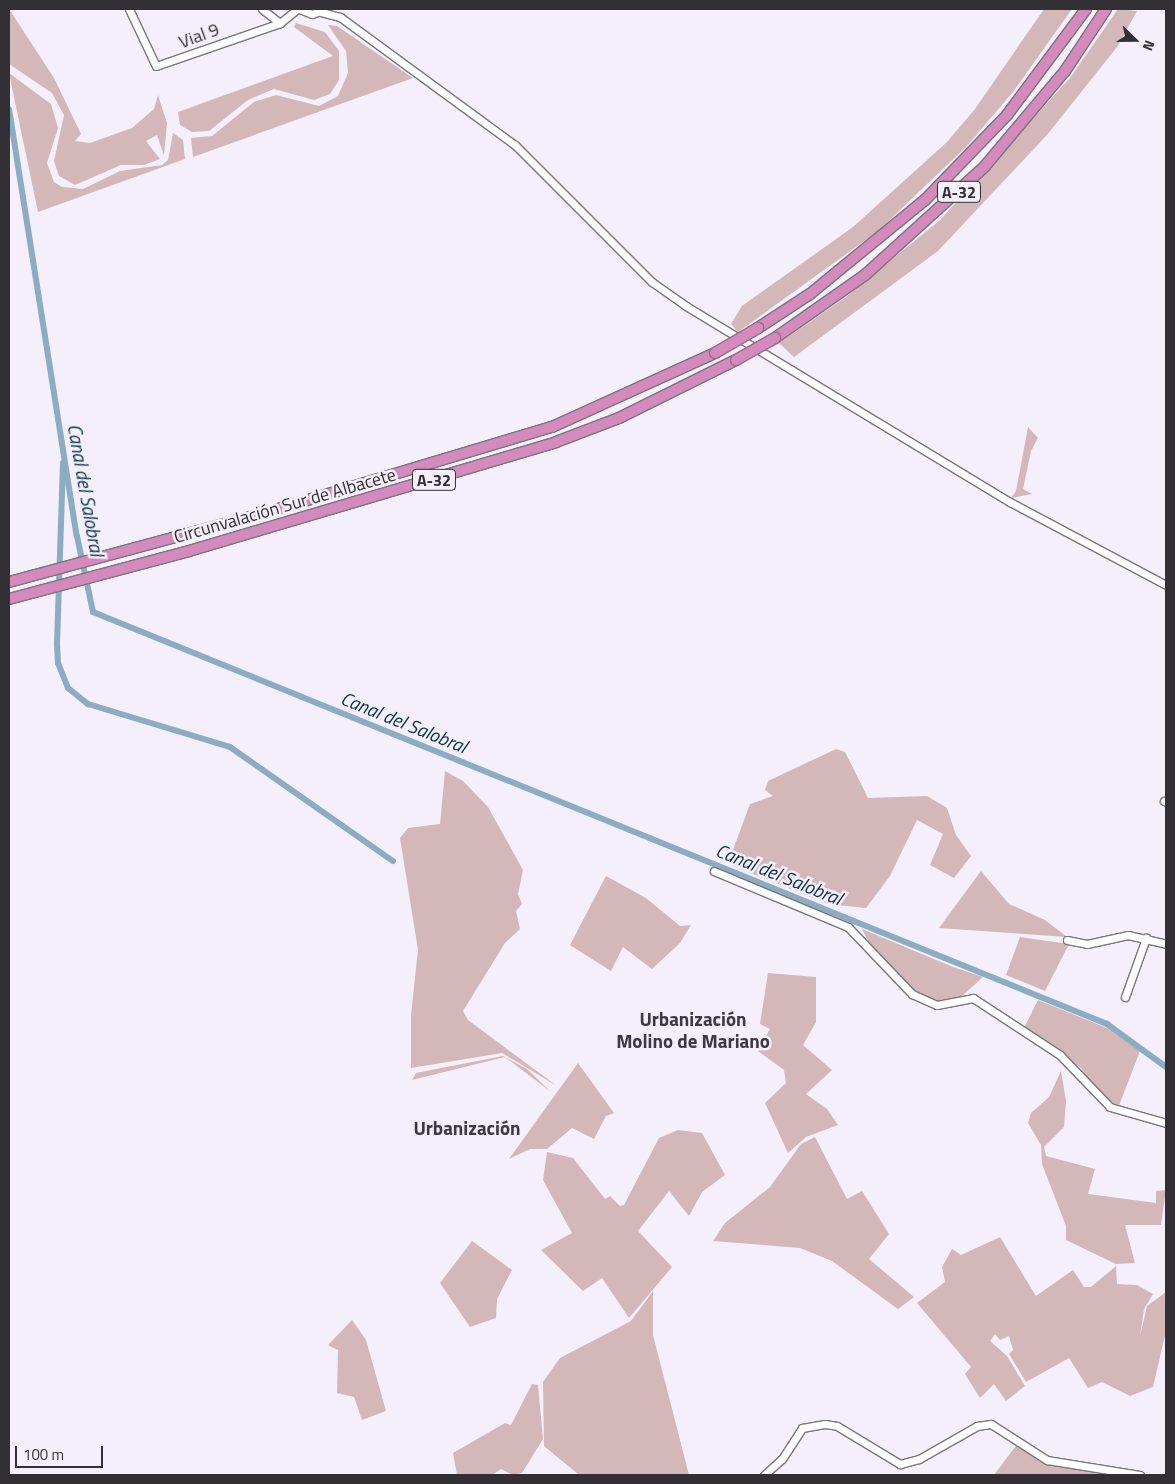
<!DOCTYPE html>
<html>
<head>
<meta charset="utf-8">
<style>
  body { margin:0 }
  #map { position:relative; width:1175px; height:1484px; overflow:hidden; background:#f4effa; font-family:"Titillium Web",sans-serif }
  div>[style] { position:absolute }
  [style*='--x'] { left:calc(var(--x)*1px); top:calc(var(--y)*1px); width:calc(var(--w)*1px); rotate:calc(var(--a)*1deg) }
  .green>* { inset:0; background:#d4b7b9 }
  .canal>* { height:6px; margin:-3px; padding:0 3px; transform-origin:3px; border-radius:3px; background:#8cacc1 }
  .roads { filter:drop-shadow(1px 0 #79757f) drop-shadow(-1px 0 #79757f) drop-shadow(0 1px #79757f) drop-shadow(0 -1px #79757f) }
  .minor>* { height:7px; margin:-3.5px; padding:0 3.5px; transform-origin:3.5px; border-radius:3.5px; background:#fff }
  .highway>* { height:10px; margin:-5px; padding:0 5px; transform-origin:5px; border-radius:5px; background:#d48abb }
  .bridges { filter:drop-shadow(1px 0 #9b6a8c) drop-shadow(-1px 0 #9b6a8c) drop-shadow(0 1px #9b6a8c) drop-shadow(0 -1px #9b6a8c) }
  .highway-bridge>* { height:10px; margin:-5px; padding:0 5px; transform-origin:5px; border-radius:5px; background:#d48abb }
  span { translate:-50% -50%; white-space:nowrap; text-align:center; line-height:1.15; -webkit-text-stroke:5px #f4effa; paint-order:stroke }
  .shield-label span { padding:1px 4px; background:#f4effa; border:1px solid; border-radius:4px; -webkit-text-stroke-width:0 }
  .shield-label { font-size:16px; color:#323034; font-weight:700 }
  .street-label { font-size:18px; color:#323034 }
  .water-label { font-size:19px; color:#043148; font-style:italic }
  .neighbourhood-label { font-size:19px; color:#3d3942; font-weight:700 }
  .frame { position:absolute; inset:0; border:10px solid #323034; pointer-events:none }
  .north { position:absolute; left:1110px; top:15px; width:50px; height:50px; -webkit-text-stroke:4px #f4effa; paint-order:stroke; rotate:112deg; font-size:14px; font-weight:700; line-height:20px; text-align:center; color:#323034 }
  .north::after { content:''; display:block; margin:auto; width:18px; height:22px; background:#323034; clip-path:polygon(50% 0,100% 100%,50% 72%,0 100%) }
  .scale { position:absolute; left:15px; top:1446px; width:88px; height:22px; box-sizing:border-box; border:2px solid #323034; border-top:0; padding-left:6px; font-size:15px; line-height:18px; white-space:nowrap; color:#323034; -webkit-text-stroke:4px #f4effa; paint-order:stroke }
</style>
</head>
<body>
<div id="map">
  <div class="green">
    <div style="clip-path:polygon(9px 9px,54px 78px,81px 134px,75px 141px,90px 143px,132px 128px,154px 109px,158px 95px,167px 123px,164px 155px,157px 135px,146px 141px,160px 159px,144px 165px,121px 165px,75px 185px,59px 176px,54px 161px,64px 115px,52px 93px,9px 64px)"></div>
    <div style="clip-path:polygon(1044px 9px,1072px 9px,1013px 92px,966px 147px,878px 231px,738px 332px,731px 324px,742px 306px,853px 227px,947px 142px,975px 109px)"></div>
    <div style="clip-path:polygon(1118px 9px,1137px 11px,1117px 47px,1047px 135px,938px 251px,794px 357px,779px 343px,846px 297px,940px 220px,1070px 78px)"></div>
    <div style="clip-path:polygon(296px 23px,325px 32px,339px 51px,339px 80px,330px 94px,314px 100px,274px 89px,248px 100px,209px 131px,192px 132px,180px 125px,178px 112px,333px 56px,294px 27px)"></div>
    <div style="clip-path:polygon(328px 25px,337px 26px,413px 78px,193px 157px,191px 138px,212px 136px,254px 102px,276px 95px,319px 106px,338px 96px,348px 73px,346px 51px)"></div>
    <div style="clip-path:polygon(9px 73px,51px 104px,58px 128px,47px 163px,54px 182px,62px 187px,83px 189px,120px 171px,162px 165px,168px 160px,173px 133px,183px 140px,185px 159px,38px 212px)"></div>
    <div style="clip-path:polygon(1028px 427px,1038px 438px,1031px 451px,1023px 489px,1032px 494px,1011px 498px,1016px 491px)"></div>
    <div style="clip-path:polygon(836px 749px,845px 752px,868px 798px,927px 796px,947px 808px,956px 835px,971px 856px,954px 878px,930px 865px,943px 834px,917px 820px,890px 876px,866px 908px,828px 904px,733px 866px,730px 858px,750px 804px,773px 796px,765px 790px,768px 781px)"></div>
    <div style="clip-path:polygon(445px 771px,463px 781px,488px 807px,523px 870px,518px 894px,522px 904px,516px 911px,520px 929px,505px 943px,463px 1011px,468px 1020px,557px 1086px,502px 1053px,411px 1068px,411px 1015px,418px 950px,400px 838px,408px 828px,440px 824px)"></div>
    <div style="clip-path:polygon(981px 871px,1009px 904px,1045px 920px,1067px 937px,939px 928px)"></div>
    <div style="clip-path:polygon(606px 876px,646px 898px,680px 926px,691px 925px,680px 943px,652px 969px,623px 947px,611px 971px,570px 945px)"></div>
    <div style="clip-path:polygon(862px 929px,953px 967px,983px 977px,962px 996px,950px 1000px,936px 1002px,914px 993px,871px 946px)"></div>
    <div style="clip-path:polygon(1020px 937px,1069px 944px,1045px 991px,1006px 975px)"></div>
    <div style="clip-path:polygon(768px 973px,816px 977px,816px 1022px,803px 1045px,832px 1070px,806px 1094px,827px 1109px,838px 1125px,806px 1137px,788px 1153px,765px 1103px,786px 1083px,784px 1070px,758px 1051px,770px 1029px,760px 1024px)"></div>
    <div style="clip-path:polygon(1038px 1000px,1107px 1028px,1140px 1051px,1118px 1108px,1093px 1089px,1081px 1068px,1024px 1028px)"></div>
    <div style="clip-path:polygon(503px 1056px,527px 1069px,551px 1092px,505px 1057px,412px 1080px,416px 1073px)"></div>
    <div style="clip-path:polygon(578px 1063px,614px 1113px,606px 1116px,594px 1139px,572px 1128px,547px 1149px,530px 1149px,509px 1159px)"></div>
    <div style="clip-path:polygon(1061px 1071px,1066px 1101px,1064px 1127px,1044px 1147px,1046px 1156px,1095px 1169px,1088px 1194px,1156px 1203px,1156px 1191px,1166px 1190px,1161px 1225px,1125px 1225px,1135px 1263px,1116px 1264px,1066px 1240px,1066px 1226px,1042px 1164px,1041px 1145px,1028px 1123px,1031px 1113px,1049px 1097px)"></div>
    <div style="clip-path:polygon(678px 1130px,702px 1133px,725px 1175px,702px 1192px,689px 1216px,669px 1191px,638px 1231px,672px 1267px,629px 1318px,602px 1278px,583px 1291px,541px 1250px,572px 1233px,543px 1180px,547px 1152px,573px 1158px,605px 1199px,610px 1196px,620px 1206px,624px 1205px,659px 1138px)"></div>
    <div style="clip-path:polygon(815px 1137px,847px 1199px,862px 1191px,889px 1234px,869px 1259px,914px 1297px,898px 1309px,832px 1261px,800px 1248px,713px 1241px,725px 1223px,770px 1187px,801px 1144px)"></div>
    <div style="clip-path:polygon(1000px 1237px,1036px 1296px,1073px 1270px,1084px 1287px,1091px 1287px,1116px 1266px,1117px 1284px,1137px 1285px,1153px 1294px,1144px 1309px,1140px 1336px,1147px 1306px,1166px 1292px,1166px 1331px,1153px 1387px,1130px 1396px,1102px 1382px,1088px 1388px,1069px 1358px,1026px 1382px,1009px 1354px,1013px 1350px,1009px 1336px,1000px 1340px,995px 1334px,990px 1341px,1007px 1356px,1025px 1386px,1006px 1401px,994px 1384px,980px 1398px,965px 1374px,971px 1367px,917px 1303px,945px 1282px,942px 1267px,952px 1249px,961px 1255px)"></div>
    <div style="clip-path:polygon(472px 1241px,512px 1270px,497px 1299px,496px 1318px,470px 1327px,440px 1283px)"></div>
    <div style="clip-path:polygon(653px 1291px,653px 1335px,689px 1475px,579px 1475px,544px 1446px,543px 1382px,560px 1358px,631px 1321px)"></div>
    <div style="clip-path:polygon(352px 1320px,366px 1340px,386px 1411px,362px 1420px,354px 1397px,337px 1393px,338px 1350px,328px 1345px)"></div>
    <div style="clip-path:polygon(532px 1384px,538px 1385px,543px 1439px,522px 1473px,513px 1475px,501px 1469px,492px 1475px,457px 1475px,453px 1453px,505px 1423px,511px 1425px)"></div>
    <div style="clip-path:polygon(1018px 1443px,1051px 1465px,1134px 1475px,994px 1475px)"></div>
  </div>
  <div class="canal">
    <div style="--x:9;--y:109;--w:432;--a:81"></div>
    <div style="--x:77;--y:536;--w:78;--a:78.1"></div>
    <div style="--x:93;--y:612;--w:1095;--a:22.11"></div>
    <div style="--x:1107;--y:1024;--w:73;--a:36.1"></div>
    <div style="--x:63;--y:463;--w:181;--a:91.9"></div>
    <div style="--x:57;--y:644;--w:19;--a:87"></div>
    <div style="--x:58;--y:663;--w:27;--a:68"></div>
    <div style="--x:68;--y:688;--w:26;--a:39"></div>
    <div style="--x:88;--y:704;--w:148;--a:16.8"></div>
    <div style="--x:230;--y:747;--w:199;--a:35"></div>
  </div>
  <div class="roads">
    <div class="minor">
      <div style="--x:129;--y:9;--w:63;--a:64.7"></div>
      <div style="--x:156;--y:66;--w:131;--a:-19.1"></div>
      <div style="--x:262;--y:9;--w:23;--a:38"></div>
      <div style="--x:280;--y:23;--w:22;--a:-39"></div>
      <div style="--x:299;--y:9;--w:14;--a:21"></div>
      <div style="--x:312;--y:14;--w:12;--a:-20"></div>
      <div style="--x:321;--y:12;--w:20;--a:15"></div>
      <div style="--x:340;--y:17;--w:217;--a:36.2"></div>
      <div style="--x:515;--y:145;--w:194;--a:45"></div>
      <div style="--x:652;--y:282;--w:42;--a:35.2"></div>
      <div style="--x:686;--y:306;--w:379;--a:31.2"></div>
      <div style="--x:1010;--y:502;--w:177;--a:28"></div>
      <div style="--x:1164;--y:801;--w:2;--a:27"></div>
      <div style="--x:714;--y:871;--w:145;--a:22.7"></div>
      <div style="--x:848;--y:927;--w:93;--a:46.3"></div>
      <div style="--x:912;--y:994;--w:27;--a:24"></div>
      <div style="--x:937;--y:1005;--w:37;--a:-11"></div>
      <div style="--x:973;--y:998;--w:104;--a:33.2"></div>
      <div style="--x:1060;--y:1055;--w:72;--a:46.1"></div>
      <div style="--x:1110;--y:1107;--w:58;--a:15.9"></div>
      <div style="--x:1067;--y:940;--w:20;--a:11"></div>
      <div style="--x:1087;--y:944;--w:42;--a:-12.4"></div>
      <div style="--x:1128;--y:935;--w:39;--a:13"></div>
      <div style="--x:1125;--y:997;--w:63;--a:-70.4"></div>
      <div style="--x:764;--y:1475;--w:24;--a:-42"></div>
      <div style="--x:782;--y:1459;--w:37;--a:-57"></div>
      <div style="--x:802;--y:1428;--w:23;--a:-10"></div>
      <div style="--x:825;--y:1424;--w:12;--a:9"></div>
      <div style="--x:837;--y:1426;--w:74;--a:31.1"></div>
      <div style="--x:900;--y:1464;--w:20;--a:-15"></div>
      <div style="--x:919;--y:1459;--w:67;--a:-29.6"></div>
      <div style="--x:977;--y:1426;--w:14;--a:-8"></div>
      <div style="--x:991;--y:1424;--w:67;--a:32.7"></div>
      <div style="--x:1047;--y:1460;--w:94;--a:9.2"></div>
    </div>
    <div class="highway">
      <div style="--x:758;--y:328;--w:62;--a:-33.2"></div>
      <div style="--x:810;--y:294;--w:149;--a:-39.3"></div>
      <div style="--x:925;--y:200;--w:118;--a:-46"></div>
      <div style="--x:1007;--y:115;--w:132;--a:-53.3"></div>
      <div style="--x:775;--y:338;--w:110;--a:-35"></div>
      <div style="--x:865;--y:275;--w:162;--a:-42.2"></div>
      <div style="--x:985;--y:166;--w:124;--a:-49.9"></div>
      <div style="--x:1065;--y:71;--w:74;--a:-56.5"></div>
      <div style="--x:9;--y:582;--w:258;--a:-15.1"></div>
      <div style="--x:258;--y:515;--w:307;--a:-16.7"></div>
      <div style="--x:552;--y:427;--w:179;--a:-24.4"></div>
      <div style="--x:9;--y:599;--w:186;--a:-14.9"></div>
      <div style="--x:189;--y:551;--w:383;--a:-16.5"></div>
      <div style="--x:556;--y:442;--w:67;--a:-20.9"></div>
      <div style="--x:619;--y:418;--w:131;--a:-26.4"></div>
    </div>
  </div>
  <div class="bridges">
    <div class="highway-bridge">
      <div style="--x:715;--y:353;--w:50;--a:-30.2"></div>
      <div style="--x:736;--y:360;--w:45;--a:-29.4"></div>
    </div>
  </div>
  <div class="shield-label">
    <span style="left:959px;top:192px">A-32</span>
    <span style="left:434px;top:480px">A-32</span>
  </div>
  <div class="street-label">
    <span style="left:199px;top:36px;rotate:-20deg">Vial 9</span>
    <span style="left:285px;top:506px;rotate:-16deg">Circunvalación Sur de Albacete</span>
  </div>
  <div class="water-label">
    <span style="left:86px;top:490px;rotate:80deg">Canal del Salobral</span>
    <span style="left:404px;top:722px;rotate:22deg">Canal del Salobral</span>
    <span style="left:779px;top:874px;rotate:22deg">Canal del Salobral</span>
  </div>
  <div class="neighbourhood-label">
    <span style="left:693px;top:1030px">Urbanización<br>Molino de Mariano</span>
    <span style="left:467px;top:1128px">Urbanización</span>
  </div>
  <div class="frame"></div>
  <div class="north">N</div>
  <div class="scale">100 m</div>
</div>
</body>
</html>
